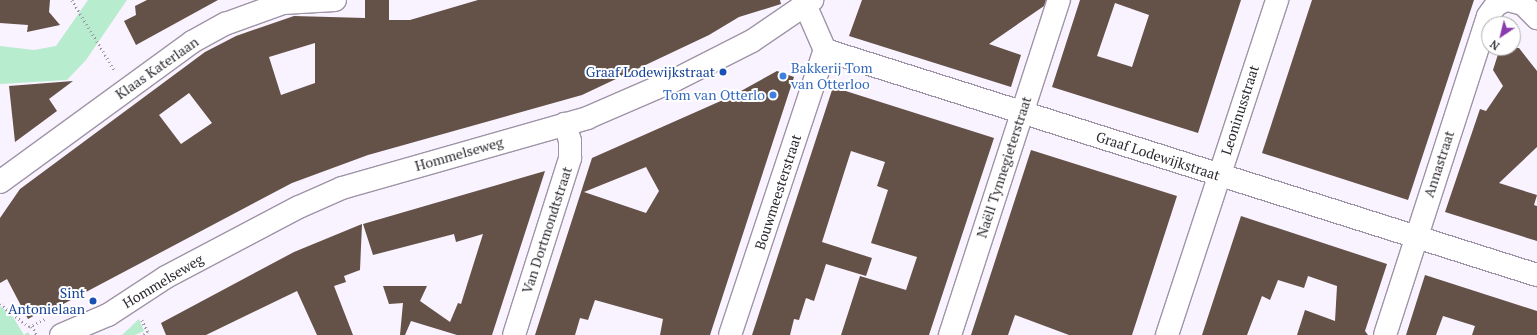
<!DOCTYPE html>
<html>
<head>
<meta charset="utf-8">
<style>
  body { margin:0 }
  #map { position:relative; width:1537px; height:335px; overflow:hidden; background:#f9f2ff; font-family:"PT Serif",serif }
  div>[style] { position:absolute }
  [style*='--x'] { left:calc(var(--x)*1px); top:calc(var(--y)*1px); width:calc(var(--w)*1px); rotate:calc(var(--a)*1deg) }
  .green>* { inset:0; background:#b8eccf }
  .building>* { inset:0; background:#645147 }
  .path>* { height:2.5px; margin-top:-1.25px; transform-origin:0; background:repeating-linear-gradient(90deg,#9d97a2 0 1px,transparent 0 4px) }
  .roads { filter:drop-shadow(1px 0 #9f94a7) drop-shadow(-1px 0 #9f94a7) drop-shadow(0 1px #9f94a7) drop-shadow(0 -1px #9f94a7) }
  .minor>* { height:22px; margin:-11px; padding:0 11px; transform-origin:11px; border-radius:11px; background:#fff }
  .dots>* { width:11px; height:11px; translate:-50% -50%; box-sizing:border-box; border:2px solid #fff; border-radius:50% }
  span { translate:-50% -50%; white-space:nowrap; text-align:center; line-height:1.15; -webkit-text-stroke:4px #fff; paint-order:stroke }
  .street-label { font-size:14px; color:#2d2930 }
  .shop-label { font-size:14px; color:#366cbe }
  .left { translate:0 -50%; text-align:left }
  .right { translate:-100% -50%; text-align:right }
  .transit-label { font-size:14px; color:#164399 }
  .north { position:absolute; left:1481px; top:16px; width:40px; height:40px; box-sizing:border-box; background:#fff; border:1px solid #aba9ac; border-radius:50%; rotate:215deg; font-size:11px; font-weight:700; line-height:16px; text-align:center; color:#2d2930 }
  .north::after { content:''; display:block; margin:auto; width:14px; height:18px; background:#893cad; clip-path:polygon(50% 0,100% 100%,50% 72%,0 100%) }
</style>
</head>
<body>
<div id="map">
  <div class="green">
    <div style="clip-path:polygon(88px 0,127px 0,86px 60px,67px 80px,0 84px,0 46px,34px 50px,56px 46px)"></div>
    <div style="clip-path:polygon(0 306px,13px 317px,24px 335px,28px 332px,30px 335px,0 335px)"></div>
    <div style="clip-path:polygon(139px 319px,144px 331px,135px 335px,122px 335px)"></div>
  </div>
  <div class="building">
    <div style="clip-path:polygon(0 0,50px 0,49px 12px,60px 25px,27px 32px,28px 25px,0 23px)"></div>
    <div style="clip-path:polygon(147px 0,218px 0,136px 45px,124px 21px,136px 15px,135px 6px)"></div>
    <div style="clip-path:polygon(evenodd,365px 0,389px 0,389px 20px,410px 20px,478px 0,780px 0,781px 4px,739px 17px,709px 35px,582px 95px,368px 155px,292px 183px,50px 311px,48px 308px,28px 319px,7px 279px,0 283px,0 218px,20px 189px,205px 52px,236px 36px,294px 16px,365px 18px,365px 0,315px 43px,315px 83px,281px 95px,269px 57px,315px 43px,365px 0,189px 93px,212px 123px,181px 144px,159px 115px,189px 93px)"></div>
    <div style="clip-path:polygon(862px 0,1046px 0,1044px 6px,989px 44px,1021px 55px,1011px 87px,849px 36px)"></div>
    <div style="clip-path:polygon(evenodd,1080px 0,1241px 0,1198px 133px,1052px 87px,1080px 0,1115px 3px,1149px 15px,1132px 67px,1097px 56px,1115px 3px)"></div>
    <div style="clip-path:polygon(1312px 0,1474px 0,1408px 200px,1262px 153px)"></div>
    <div style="clip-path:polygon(1500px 48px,1519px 48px,1537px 71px,1537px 147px,1499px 183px,1537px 195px,1534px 205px,1537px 206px,1537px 241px,1445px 212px,1480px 109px,1486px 111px,1503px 86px,1493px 70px)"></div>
    <div style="clip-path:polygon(evenodd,777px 71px,794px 77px,710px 335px,660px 335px,663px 319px,595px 300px,588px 320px,580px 318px,575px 335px,535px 335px,592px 158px,732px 96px,777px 71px,646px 167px,659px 191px,646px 213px,584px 192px,646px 167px)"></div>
    <div style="clip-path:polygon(73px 81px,49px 99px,57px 111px,15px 142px,9px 86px)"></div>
    <div style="clip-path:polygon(833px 87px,994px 138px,929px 335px,841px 335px,860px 276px,906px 290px,917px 257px,871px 243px,888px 190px,877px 186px,885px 162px,851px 151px,822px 242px,872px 258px,866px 276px,826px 264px,814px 301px,806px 298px,799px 320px,794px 319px,790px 335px,752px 335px)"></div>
    <div style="clip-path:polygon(1031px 150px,1177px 196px,1132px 335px,1069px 335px,1015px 315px,1008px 335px,971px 335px)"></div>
    <div style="clip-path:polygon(545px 171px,492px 335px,457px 335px,411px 321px,405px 335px,400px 335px,403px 303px,389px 304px,383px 286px,427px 286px,420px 301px,450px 322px,458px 303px,461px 304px,483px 234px,456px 242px,454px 234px,373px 255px,363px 224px)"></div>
    <div style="clip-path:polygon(1241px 216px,1387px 264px,1365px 331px,1368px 335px,1297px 335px,1305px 310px,1335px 321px,1337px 286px,1308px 276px,1304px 288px,1278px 280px,1270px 300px,1262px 296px,1247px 335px,1202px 335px)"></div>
    <div style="clip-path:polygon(362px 224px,360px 270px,344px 276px,346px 282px,334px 286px,353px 335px,317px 335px,297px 291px,206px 335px,166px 335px,161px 323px,294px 252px)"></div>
    <div style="clip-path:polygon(1425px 275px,1537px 311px,1537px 335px,1472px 335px,1475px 326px,1443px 316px,1436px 335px,1406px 335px)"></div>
  </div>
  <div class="path">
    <div style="--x:72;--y:0;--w:83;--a:58.8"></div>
    <div style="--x:0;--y:304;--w:37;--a:38"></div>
    <div style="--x:29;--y:327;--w:18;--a:-27"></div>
    <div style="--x:142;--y:320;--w:13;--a:63"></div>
    <div style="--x:148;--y:332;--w:5;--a:143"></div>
    <div style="--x:32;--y:326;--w:10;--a:61"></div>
  </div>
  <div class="roads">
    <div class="minor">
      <div style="--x:803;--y:0;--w:55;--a:66.3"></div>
      <div style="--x:825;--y:50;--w:747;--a:17.54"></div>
      <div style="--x:1508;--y:0;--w:16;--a:15"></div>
      <div style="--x:1523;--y:4;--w:20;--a:45"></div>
      <div style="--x:0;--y:182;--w:238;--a:-36.1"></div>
      <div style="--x:192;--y:42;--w:38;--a:-29"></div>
      <div style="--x:225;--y:24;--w:62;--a:-19.9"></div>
      <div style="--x:283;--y:3;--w:52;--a:-3.3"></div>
      <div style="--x:61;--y:335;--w:51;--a:-23.1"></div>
      <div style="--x:108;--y:315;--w:69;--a:-33.2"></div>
      <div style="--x:166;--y:277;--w:150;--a:-27.8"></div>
      <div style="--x:299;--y:207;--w:47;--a:-23.8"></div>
      <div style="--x:342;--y:188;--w:255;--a:-15.9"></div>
      <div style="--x:587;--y:118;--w:96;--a:-23.4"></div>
      <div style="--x:675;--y:80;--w:86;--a:-26.9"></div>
      <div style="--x:752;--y:41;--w:73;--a:-34.3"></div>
      <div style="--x:514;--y:335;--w:186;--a:-72.4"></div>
      <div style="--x:570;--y:158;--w:17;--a:-90"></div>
      <div style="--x:570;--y:141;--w:18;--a:-106"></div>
      <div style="--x:730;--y:335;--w:300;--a:-71.6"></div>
      <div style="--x:950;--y:335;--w:352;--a:-72"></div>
      <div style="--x:1167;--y:335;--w:353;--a:-71.8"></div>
      <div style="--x:1385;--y:335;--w:335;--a:-72.1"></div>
      <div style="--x:1488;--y:16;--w:14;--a:-54"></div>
      <div style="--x:1496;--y:5;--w:11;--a:-27"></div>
    </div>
  </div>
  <div class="dots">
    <div style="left:723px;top:72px;background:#1a4fb4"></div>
    <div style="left:783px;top:76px;background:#3f7fe0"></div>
    <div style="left:773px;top:95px;background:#3f7fe0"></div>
    <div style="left:93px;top:301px;background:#1a4fb4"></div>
  </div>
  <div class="street-label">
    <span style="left:157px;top:68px;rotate:-35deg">Klaas Katerlaan</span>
    <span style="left:1240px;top:110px;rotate:-72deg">Leoninusstraat</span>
    <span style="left:459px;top:154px;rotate:-16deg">Hommelseweg</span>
    <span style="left:1158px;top:156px;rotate:18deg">Graaf Lodewijkstraat</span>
    <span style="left:1439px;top:164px;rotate:-72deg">Annastraat</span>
    <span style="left:1004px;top:167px;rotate:-72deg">Naëll Tynnegieterstraat</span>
    <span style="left:778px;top:192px;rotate:-72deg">Bouwmeesterstraat</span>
    <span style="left:547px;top:230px;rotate:-72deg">Van Dortmondtstraat</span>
    <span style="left:163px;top:281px;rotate:-31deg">Hommelseweg</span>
  </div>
  <div class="shop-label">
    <span class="left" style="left:791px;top:76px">Bakkerij Tom<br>van Otterloo</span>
    <span class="right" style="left:765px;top:95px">Tom van Otterlo</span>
  </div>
  <div class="transit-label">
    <span class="right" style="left:715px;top:72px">Graaf Lodewijkstraat</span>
    <span class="right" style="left:85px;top:301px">Sint<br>Antonielaan</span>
  </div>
  <div class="north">N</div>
</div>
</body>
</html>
